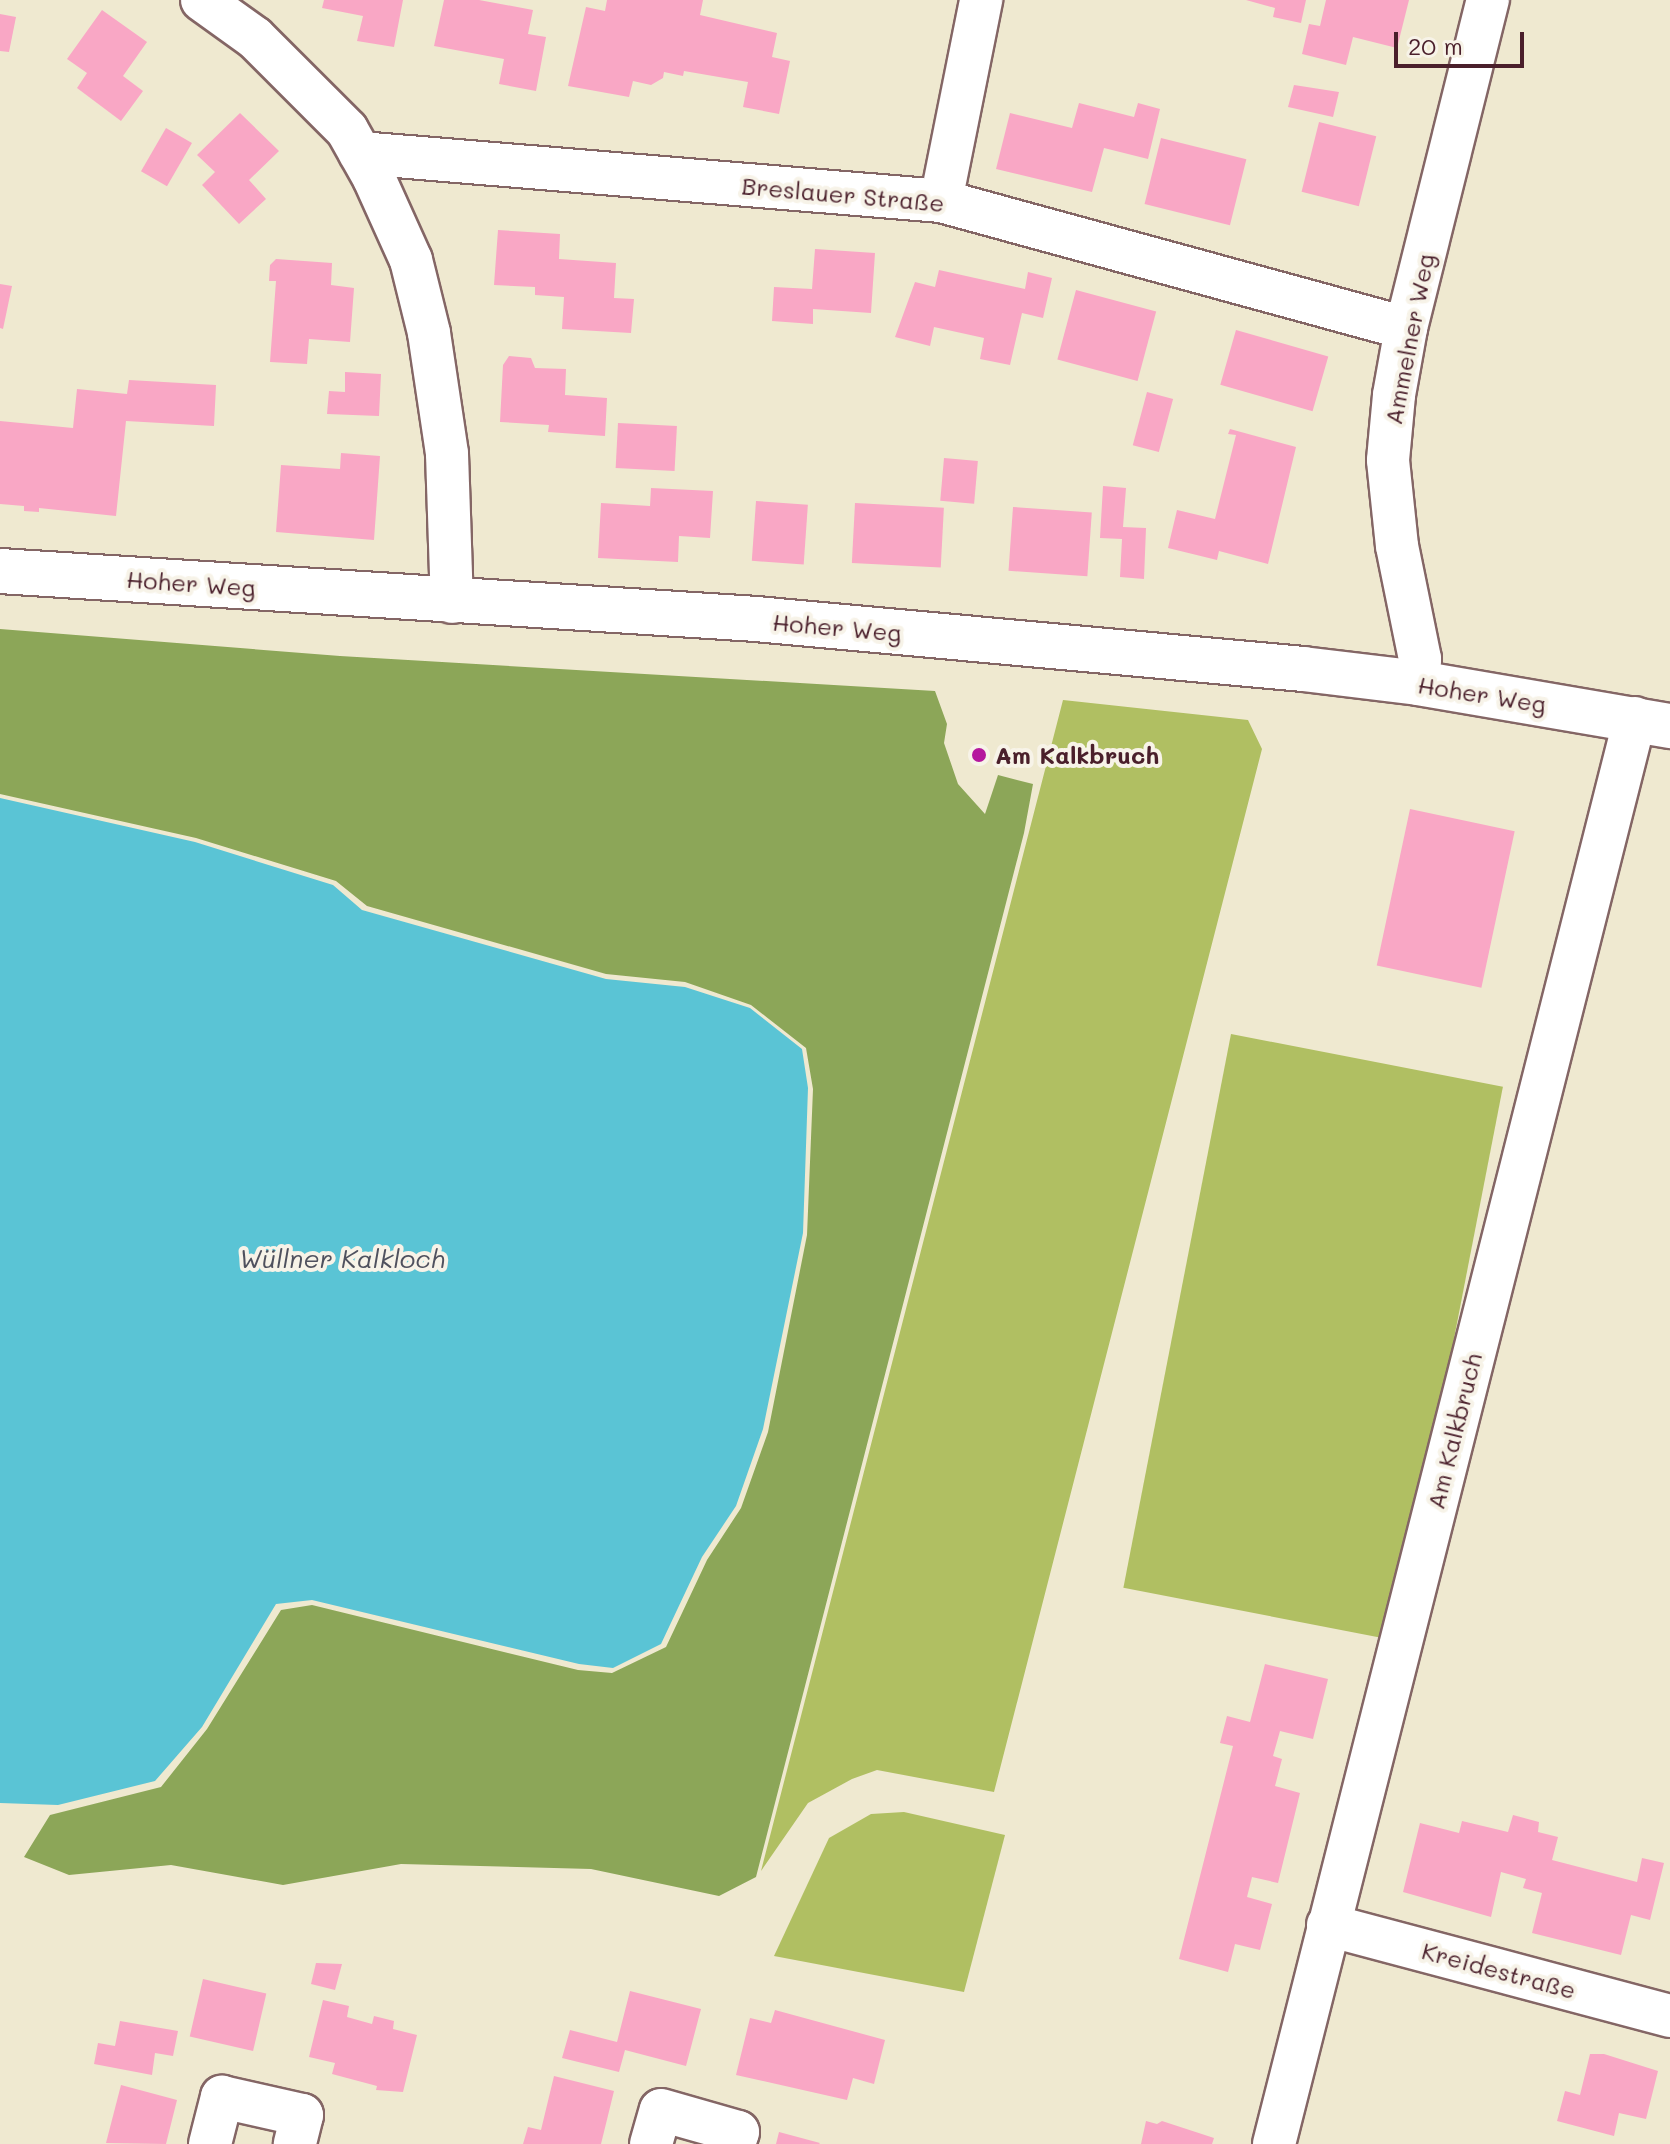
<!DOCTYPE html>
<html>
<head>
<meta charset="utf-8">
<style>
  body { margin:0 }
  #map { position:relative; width:1670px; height:2144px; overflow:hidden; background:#efe9d0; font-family:Mali,sans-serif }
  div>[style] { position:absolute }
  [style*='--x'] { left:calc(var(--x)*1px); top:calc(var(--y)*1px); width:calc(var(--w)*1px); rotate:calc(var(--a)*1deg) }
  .green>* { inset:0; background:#b0bf62; transform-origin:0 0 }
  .forest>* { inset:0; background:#8ca658 }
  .water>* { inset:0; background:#5ac4d5 }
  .building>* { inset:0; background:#f9a7c5; transform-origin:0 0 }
  .roads { filter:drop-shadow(2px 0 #846665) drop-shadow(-2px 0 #846665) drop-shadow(0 2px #846665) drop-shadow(0 -2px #846665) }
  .minor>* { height:42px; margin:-21px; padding:0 21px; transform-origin:21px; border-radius:21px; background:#fff }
  .tertiary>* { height:44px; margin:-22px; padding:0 22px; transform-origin:22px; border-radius:22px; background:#fff }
  .dots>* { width:22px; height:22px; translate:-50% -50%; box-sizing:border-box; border:4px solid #f7f3e8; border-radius:50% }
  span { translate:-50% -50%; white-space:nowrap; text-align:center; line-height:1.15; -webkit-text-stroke:8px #f7f3e8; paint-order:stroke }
  .street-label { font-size:24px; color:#4a1f2b }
  .poi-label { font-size:24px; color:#4a1f2b; font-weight:700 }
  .left { translate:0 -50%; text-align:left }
  .water-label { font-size:26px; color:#4f515e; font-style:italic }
  .scale { position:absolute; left:1394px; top:32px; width:130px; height:36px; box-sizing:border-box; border:4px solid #4a1f2b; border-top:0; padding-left:10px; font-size:24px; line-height:28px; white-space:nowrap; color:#4a1f2b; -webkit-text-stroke:6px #f7f3e8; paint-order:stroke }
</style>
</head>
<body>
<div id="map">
  <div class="green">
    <div style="clip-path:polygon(1063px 700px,1248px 720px,1262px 749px,994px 1792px,877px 1770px,852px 1779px,808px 1803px,761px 1871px)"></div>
    <div style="left:1231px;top:1034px;width:277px;height:564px;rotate:11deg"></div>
    <div style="clip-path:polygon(904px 1812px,1005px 1835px,964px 1992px,774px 1956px,829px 1838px,871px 1814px)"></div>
  </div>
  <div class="forest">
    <div style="clip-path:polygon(0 629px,340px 656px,935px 691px,947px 724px,944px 743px,958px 784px,985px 814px,998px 775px,1033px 784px,1024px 833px,756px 1877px,719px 1896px,591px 1869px,401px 1864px,283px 1885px,171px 1865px,69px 1875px,24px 1857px,50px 1815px,161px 1787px,207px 1729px,281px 1610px,312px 1605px,578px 1670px,612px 1673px,666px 1647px,707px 1560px,741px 1508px,768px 1432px,807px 1235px,813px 1089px,806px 1048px,751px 1005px,685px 982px,606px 974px,367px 906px,336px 881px,196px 838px,0 794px)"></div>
  </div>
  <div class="water">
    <div style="clip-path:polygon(0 798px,195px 842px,333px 885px,362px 910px,606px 979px,685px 987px,750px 1008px,802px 1049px,808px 1088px,803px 1233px,763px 1429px,736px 1506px,702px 1557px,661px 1644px,613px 1668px,579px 1664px,312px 1600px,276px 1604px,202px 1727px,155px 1781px,58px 1805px,0 1803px)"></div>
  </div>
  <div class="building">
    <div style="clip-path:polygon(324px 0,403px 0,394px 47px,357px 41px,363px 16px,322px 8px)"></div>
    <div style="clip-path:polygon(444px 0,479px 0,533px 10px,528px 34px,546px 37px,536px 91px,499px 84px,504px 59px,434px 46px)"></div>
    <div style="clip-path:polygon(607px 0,703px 0,700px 15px,777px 33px,772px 57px,790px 61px,779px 114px,743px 107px,748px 82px,684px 71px,683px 76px,664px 72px,663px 78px,651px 85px,633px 81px,629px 97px,568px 86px,586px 7px,605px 11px)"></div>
    <div style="clip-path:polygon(1246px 0,1306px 0,1301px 23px,1273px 17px,1275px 8px)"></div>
    <div style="clip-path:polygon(1326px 0,1409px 0,1397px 48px,1353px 37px,1346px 65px,1302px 54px,1309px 24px,1320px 26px)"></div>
    <div style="clip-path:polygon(102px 10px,147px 42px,123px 76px,143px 91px,121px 121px,77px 88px,87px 73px,67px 59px)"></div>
    <div style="clip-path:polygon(0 14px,16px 17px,9px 52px,0 51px)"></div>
    <div style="clip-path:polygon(1294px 85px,1339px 92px,1333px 117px,1288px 107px)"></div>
    <div style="clip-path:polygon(1079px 103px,1134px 117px,1138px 103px,1160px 109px,1148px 159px,1104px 148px,1092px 192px,996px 169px,1010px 113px,1072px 128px)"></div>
    <div style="clip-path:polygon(240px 113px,279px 151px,249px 180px,266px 199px,239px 224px,202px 185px,215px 172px,197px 155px)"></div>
    <div style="left:1319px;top:122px;width:59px;height:72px;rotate:14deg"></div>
    <div style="left:166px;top:128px;width:30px;height:50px;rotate:30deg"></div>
    <div style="left:1161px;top:138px;width:88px;height:68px;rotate:14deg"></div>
    <div style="clip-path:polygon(498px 230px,560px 234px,559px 259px,616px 263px,614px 298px,634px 299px,631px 333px,562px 329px,564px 297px,535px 295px,535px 287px,494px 285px)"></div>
    <div style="clip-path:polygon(815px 249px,875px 253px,871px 313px,813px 309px,813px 324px,772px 321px,774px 287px,812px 289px)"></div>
    <div style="clip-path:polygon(276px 259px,332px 263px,331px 285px,354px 288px,350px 342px,309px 339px,307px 364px,270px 362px,276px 281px,269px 281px,270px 265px)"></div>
    <div style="clip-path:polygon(939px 270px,1025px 289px,1028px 272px,1052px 278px,1043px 318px,1022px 313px,1010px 365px,980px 359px,984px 338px,934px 327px,930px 346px,895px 337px,915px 282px,935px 287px)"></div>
    <div style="clip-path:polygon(0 284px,12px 286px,3px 329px,0 328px)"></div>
    <div style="left:1076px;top:290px;width:83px;height:72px;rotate:15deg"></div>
    <div style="left:1236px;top:330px;width:96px;height:57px;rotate:16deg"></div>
    <div style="clip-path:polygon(509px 356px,531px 358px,535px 368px,566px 369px,565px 395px,607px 398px,605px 436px,548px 432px,549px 425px,500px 422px,503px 365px)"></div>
    <div style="clip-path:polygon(345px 372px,381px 374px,379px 416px,327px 414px,329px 391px,345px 392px)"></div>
    <div style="clip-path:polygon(129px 380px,216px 385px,214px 426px,126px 421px,116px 516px,39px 508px,39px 512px,24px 511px,24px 506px,0 504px,0 421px,73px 428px,77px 389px,127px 394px)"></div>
    <div style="left:1147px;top:392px;width:27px;height:55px;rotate:15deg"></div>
    <div style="left:618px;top:423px;width:59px;height:45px;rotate:3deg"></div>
    <div style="clip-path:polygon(1230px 429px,1296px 447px,1268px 564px,1219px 551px,1217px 560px,1168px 548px,1177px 510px,1215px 519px,1236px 435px,1228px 434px)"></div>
    <div style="clip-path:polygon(341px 453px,380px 456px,374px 540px,276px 532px,281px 465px,340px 469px)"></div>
    <div style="left:944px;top:458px;width:34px;height:43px;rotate:5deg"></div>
    <div style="clip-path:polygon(1103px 486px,1126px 488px,1123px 527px,1146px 528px,1144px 579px,1120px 577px,1122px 539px,1100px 538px)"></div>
    <div style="clip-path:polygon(651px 488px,713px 491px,710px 538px,679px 536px,678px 562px,598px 558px,601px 503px,650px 506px)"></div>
    <div style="left:756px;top:501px;width:52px;height:60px;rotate:4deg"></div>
    <div style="left:855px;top:503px;width:89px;height:60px;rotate:3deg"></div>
    <div style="left:1013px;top:507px;width:79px;height:64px;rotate:4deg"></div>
    <div style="left:1410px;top:809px;width:107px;height:160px;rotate:12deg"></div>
    <div style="clip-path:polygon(1265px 1664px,1328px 1679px,1313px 1739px,1280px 1731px,1273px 1756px,1282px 1759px,1275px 1786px,1300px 1793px,1278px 1883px,1252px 1877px,1247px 1897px,1272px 1904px,1260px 1950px,1235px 1944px,1228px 1972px,1179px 1959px,1233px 1746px,1220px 1743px,1227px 1716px,1250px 1722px)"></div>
    <div style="clip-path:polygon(1513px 1815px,1539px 1822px,1538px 1832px,1558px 1837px,1552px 1860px,1637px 1882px,1642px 1858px,1664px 1863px,1650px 1920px,1631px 1915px,1621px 1955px,1532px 1933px,1542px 1893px,1523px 1888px,1526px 1879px,1501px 1872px,1491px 1917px,1403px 1892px,1420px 1823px,1459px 1833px,1462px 1821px,1508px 1832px)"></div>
    <div style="clip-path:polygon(316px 1963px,342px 1964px,335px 1990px,311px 1984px)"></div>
    <div style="left:203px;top:1979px;width:65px;height:59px;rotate:13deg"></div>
    <div style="clip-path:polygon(630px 1991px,701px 2009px,686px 2066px,625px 2050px,619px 2072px,562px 2058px,570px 2030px,617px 2042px)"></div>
    <div style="clip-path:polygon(323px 2000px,349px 2006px,347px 2017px,372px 2024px,374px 2016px,394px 2021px,393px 2029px,417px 2035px,403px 2092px,376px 2090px,377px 2086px,332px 2074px,335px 2063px,309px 2057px)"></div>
    <div style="clip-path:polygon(775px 2010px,885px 2040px,874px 2084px,853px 2078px,847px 2100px,736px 2075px,750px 2018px,771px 2023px)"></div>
    <div style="clip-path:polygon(120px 2021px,178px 2031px,173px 2056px,155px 2053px,152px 2075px,94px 2064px,98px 2043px,115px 2046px)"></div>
    <div style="clip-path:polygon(1590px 2054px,1604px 2054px,1658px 2071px,1646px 2119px,1619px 2113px,1614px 2136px,1557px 2121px,1565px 2091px,1580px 2095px)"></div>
    <div style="clip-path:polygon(554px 2076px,614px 2091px,601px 2144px,523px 2144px,528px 2127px,541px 2130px)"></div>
    <div style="clip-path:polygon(121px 2085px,177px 2100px,166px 2144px,106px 2143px)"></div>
    <div style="clip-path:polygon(1146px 2121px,1157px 2124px,1162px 2121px,1214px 2138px,1212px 2144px,1141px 2144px)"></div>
    <div style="clip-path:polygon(779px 2132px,820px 2143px,819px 2144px,776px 2144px)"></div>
  </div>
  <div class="roads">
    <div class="minor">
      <div style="--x:202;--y:0;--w:65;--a:35.6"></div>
      <div style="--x:255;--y:38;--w:130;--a:45"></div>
      <div style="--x:347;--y:130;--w:55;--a:60.6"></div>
      <div style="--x:374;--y:178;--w:90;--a:65.7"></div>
      <div style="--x:411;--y:260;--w:75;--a:76.1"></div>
      <div style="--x:429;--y:333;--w:122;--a:81.5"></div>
      <div style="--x:447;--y:454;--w:148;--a:88.1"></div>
      <div style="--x:360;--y:153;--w:583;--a:4.72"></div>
      <div style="--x:941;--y:201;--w:482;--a:15.3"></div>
      <div style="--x:941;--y:201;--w:205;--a:-78.7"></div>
      <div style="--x:1418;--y:683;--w:24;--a:-85"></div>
      <div style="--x:1420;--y:659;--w:115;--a:-101.5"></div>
      <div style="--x:1397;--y:546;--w:86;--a:-96"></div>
      <div style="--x:1388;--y:460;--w:65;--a:-84.7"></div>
      <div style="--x:1394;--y:395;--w:68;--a:-79.8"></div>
      <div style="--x:1406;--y:328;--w:338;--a:-76"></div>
      <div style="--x:1328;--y:1925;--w:354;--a:14.9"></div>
      <div style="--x:210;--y:2144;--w:49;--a:-75.7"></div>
      <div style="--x:222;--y:2097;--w:82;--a:12.7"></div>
      <div style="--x:302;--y:2115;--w:30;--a:104"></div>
      <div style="--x:651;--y:2144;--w:35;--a:-74"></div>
      <div style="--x:661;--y:2110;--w:80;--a:15.9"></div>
      <div style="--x:738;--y:2132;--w:13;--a:108"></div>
      <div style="--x:1274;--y:2144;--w:1471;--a:-75.79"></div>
    </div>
    <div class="tertiary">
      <div style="--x:0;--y:571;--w:758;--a:3.63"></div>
      <div style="--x:756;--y:619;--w:549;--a:5.22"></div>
      <div style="--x:1303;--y:669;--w:116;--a:6.9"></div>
      <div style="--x:1418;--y:683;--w:256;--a:9.7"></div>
    </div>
  </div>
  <div class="dots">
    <div style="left:979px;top:755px;background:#b5179e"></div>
  </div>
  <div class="street-label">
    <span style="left:843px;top:194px;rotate:5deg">Breslauer Straße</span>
    <span style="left:1409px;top:339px;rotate:-79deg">Ammelner Weg</span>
    <span style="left:191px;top:583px;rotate:4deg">Hoher Weg</span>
    <span style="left:837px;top:627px;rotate:5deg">Hoher Weg</span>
    <span style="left:1482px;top:694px;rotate:9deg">Hoher Weg</span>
    <span style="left:1454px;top:1431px;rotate:-76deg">Am Kalkbruch</span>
    <span style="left:1499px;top:1970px;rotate:15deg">Kreidestraße</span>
  </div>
  <div class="poi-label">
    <span class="left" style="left:995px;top:755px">Am Kalkbruch</span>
  </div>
  <div class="water-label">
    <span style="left:342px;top:1259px">Wüllner Kalkloch</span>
  </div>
  <div class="scale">20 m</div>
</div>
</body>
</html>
